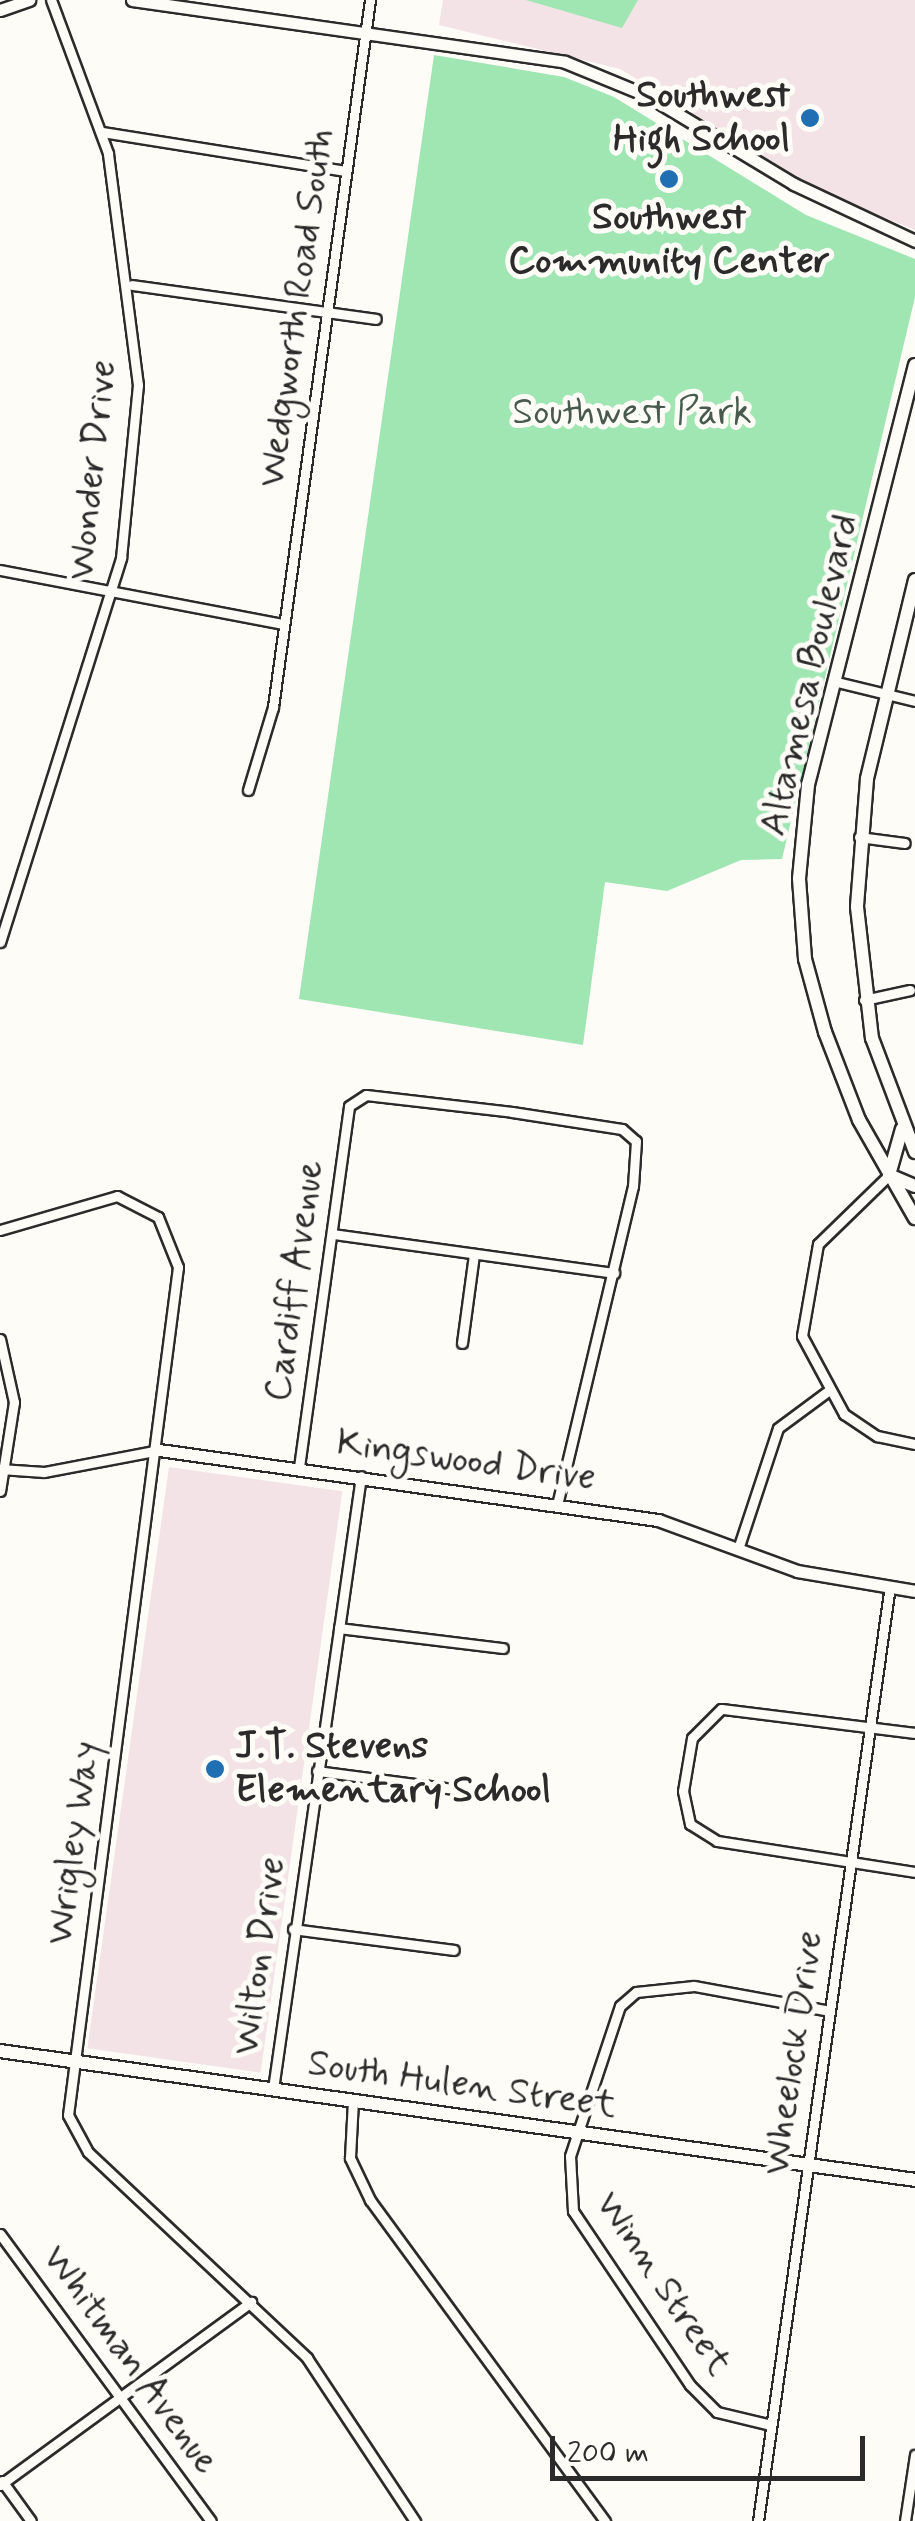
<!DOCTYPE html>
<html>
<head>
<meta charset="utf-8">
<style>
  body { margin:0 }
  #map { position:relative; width:915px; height:2521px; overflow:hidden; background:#fdfcf7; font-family:Mynerve,sans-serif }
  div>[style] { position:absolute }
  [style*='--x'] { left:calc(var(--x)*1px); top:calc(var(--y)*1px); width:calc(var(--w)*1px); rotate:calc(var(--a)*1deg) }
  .built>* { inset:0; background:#f4e3e6; transform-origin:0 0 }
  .green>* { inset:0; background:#9fe6b3 }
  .roads { filter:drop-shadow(2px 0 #2b2b2b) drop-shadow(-2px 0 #2b2b2b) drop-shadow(0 2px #2b2b2b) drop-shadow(0 -2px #2b2b2b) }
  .minor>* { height:9px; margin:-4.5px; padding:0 4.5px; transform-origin:4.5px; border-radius:4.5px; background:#fdfcf7 }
  .tertiary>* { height:11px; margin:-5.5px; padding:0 5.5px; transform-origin:5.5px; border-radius:5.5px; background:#fdfcf7 }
  .secondary>* { height:12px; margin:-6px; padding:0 6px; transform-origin:6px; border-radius:6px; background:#fdfcf7 }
  .dots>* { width:28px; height:28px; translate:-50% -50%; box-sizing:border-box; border:5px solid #fdfcf7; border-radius:50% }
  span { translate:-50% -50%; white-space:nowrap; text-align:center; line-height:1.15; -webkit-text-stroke:10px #fdfcf7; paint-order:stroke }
  .poi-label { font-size:38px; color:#2b2b2b; font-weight:700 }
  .right { translate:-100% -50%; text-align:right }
  .left { translate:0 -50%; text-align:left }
  .street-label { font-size:38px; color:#2b2b2b }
  .park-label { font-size:38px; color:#485a4d }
  .scale { position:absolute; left:550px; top:2436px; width:315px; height:45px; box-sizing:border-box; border:5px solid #2b2b2b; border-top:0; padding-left:12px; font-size:30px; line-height:35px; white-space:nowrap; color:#2b2b2b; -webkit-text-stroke:8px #fdfcf7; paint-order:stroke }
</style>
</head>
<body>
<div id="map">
  <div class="built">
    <div style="clip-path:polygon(443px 0,915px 0,915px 230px,828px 195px,620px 69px,439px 25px)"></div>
    <div style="left:169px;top:1467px;width:175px;height:587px;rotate:8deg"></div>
  </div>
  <div class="green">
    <div style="clip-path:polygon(526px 0,638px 0,622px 28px)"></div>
    <div style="clip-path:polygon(434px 55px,564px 77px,614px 97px,806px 215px,915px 259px,915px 297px,782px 859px,741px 860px,667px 891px,605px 882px,583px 1045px,299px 999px)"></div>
  </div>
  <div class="roads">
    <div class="minor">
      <div style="--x:102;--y:132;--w:247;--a:9.1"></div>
      <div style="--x:132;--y:285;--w:246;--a:7.9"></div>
      <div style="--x:0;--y:570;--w:288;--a:10.8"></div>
      <div style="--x:833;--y:681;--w:84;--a:13.7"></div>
      <div style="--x:248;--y:790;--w:87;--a:-73.2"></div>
      <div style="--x:273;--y:707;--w:714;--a:-82.19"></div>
      <div style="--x:859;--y:837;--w:46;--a:7.4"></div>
      <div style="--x:0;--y:942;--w:403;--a:-72.5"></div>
      <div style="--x:121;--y:558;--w:174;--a:-84.4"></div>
      <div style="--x:138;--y:385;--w:234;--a:-97.4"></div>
      <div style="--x:108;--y:153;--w:163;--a:-110.4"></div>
      <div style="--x:864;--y:1000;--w:47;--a:-12.3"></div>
      <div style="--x:889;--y:1175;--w:99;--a:135.8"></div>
      <div style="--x:818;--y:1244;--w:93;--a:99.9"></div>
      <div style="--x:802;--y:1336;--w:89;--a:61.7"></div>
      <div style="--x:844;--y:1414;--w:40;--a:34"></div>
      <div style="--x:877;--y:1436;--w:39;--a:12"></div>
      <div style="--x:0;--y:1230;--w:122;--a:-16.2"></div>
      <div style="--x:117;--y:1196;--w:46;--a:27.1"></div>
      <div style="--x:158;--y:1217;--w:54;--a:68.2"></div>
      <div style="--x:178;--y:1267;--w:855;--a:97.39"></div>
      <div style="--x:68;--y:2115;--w:42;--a:61.6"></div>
      <div style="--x:88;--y:2152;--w:301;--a:43.2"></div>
      <div style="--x:307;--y:2358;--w:196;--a:56.5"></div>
      <div style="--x:333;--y:1234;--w:284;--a:7.9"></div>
      <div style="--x:0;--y:1339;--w:65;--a:77.5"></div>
      <div style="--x:14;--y:1402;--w:90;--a:98.9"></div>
      <div style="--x:462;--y:1343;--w:90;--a:-82.3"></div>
      <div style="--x:299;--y:1467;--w:364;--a:-82.1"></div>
      <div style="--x:349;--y:1106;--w:20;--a:-33"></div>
      <div style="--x:366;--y:1095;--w:147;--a:6.6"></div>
      <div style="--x:512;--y:1112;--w:111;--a:8.8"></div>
      <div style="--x:622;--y:1129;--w:18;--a:41"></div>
      <div style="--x:636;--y:1141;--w:45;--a:93.8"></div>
      <div style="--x:633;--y:1186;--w:327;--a:103.4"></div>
      <div style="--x:0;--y:1469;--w:44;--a:3.9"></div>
      <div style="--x:44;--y:1472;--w:117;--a:-10.8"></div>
      <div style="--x:738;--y:1549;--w:127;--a:-71.7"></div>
      <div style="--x:778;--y:1428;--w:62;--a:-36.5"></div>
      <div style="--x:339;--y:1628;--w:165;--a:7"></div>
      <div style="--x:915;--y:1733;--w:195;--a:-172.9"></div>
      <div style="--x:721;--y:1709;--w:41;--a:135"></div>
      <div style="--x:692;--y:1738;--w:54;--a:99.6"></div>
      <div style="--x:683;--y:1791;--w:34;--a:78"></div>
      <div style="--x:690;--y:1824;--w:32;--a:32"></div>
      <div style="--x:717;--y:1841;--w:200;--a:8.9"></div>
      <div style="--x:317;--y:1771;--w:161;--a:7.5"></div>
      <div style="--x:293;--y:1929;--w:162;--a:7.4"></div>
      <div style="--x:273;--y:2089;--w:619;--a:-81.83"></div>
      <div style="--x:353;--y:2100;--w:58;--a:93"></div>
      <div style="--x:350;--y:2158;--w:47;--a:64.5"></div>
      <div style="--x:370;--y:2200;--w:398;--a:53.8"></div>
      <div style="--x:0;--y:2234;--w:356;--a:53.7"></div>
      <div style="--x:771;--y:2425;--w:56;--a:-166.5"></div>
      <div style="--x:717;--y:2412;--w:38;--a:-135"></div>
      <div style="--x:690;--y:2385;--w:210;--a:-123.9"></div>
      <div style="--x:573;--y:2211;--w:55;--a:-93.1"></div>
      <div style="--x:570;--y:2156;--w:158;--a:-71.6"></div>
      <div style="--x:620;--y:2006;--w:21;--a:-41"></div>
      <div style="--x:636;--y:1992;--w:58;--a:-5.9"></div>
      <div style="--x:694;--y:1986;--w:138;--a:10.4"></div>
      <div style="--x:2;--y:2481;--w:49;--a:54.1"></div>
      <div style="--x:0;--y:2485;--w:311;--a:-36.1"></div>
      <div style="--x:758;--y:2521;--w:937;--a:-81.97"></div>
      <div style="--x:905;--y:2521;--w:67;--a:-81.4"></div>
    </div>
    <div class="tertiary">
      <div style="--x:132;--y:0;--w:437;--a:8.1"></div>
      <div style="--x:565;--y:62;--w:90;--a:22.3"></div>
      <div style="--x:648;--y:96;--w:170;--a:31.1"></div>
      <div style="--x:794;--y:184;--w:134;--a:25.2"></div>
      <div style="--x:0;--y:10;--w:31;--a:-19"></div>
      <div style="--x:159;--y:1450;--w:504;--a:7.99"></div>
      <div style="--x:658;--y:1520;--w:148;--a:20.1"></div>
      <div style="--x:797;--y:1571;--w:120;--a:9.6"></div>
    </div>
    <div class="secondary">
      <div style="--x:915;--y:365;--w:433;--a:104.3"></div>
      <div style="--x:808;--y:785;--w:94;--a:95.5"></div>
      <div style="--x:799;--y:879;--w:80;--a:85.7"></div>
      <div style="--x:805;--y:959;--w:76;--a:74.7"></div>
      <div style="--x:825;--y:1032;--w:94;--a:68.9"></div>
      <div style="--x:859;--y:1120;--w:113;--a:60.3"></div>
      <div style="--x:915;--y:580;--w:205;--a:103.6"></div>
      <div style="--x:867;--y:779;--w:128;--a:94.5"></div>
      <div style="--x:857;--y:907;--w:132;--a:83.5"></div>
      <div style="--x:872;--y:1038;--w:122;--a:69.3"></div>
      <div style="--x:902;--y:1129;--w:48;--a:105.8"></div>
      <div style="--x:889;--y:1175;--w:28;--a:23"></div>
      <div style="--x:0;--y:2051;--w:924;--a:8.02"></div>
    </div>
  </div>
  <div class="dots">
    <div style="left:810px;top:118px;background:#1f6fb2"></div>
    <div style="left:669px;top:179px;background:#1f6fb2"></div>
    <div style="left:215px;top:1769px;background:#1f6fb2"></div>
  </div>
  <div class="poi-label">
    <span class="right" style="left:790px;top:118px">Southwest<br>High School</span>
    <span style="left:669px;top:240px">Southwest<br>Community Center</span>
    <span class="left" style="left:235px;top:1769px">J.T. Stevens<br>Elementary School</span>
  </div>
  <div class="street-label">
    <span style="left:297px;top:308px;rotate:-82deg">Wedgworth Road South</span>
    <span style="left:93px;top:470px;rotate:-84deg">Wonder Drive</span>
    <span style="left:810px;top:675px;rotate:-77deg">Altamesa Boulevard</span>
    <span style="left:295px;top:1281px;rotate:-82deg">Cardiff Avenue</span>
    <span style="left:466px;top:1461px;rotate:8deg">Kingswood Drive</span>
    <span style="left:74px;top:1843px;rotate:-82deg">Wrigley Way</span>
    <span style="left:260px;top:1956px;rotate:-82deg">Wilton Drive</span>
    <span style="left:794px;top:2053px;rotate:-82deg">Wheelock Drive</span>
    <span style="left:462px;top:2085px;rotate:8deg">South Hulen Street</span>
    <span style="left:663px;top:2284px;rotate:56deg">Winn Street</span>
    <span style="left:130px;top:2360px;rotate:54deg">Whitman Avenue</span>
  </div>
  <div class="park-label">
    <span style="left:632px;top:413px">Southwest Park</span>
  </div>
  <div class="scale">200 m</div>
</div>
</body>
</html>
